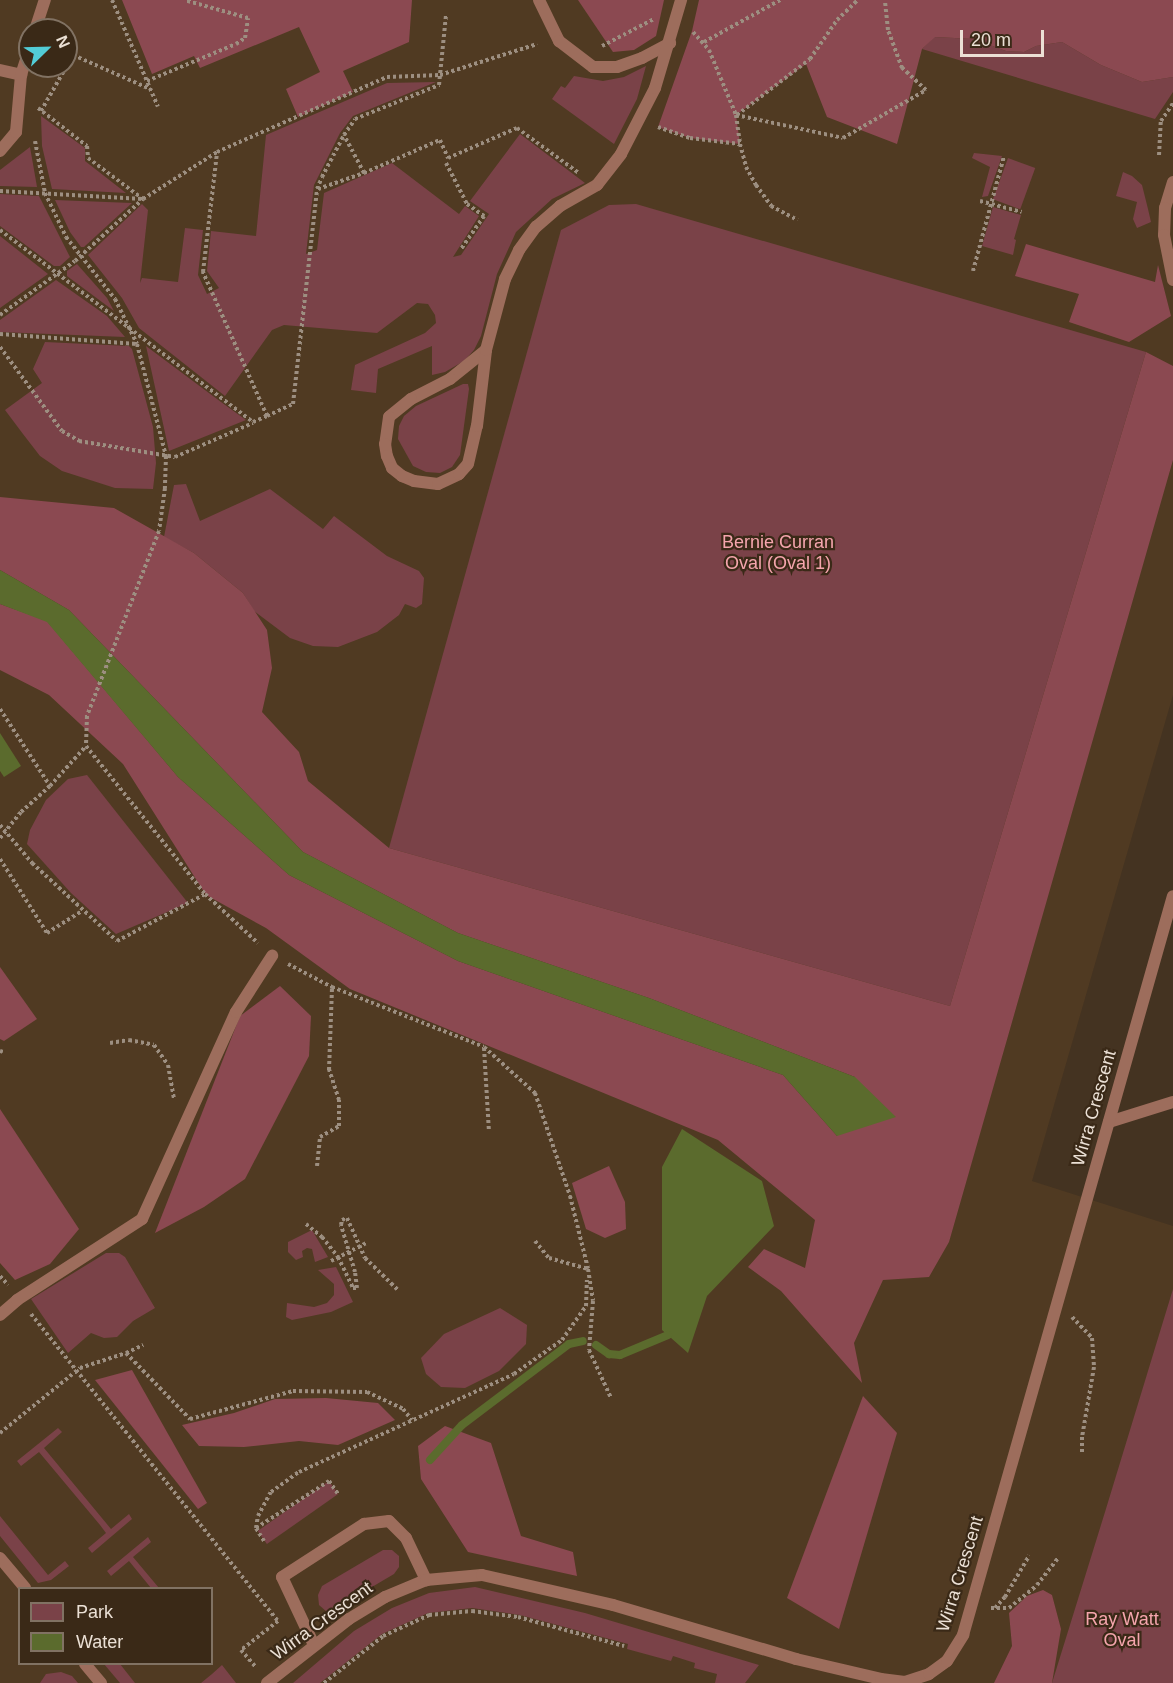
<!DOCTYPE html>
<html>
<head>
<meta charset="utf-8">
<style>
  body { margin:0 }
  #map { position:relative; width:1173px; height:1683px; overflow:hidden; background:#443321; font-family:Helvetica,sans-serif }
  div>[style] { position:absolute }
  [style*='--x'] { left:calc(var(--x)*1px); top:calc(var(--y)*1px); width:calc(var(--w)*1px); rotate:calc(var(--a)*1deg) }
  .built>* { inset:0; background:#503a22 }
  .green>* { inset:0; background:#7a4248; transform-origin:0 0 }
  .forest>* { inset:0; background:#8b4951 }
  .water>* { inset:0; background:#5b6b2d }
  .stream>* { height:8px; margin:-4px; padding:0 4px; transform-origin:4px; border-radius:4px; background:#5b6b2d }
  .path>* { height:4px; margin-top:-2px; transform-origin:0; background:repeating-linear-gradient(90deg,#9d8f81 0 3px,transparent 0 6px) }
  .lane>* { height:12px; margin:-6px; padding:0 6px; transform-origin:6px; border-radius:6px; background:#9d6d5c }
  span { translate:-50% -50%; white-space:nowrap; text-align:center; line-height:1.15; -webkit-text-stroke:4.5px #3a2917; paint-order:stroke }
  .park-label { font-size:18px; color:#f5a5ad }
  .street-label { font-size:18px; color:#ebe0d5 }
  .legend { position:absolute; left:18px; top:1587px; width:195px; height:78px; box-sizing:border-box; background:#3a2917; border:2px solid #817263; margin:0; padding:8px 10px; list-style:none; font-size:18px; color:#ebe0d5 }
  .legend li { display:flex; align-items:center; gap:12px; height:30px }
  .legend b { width:30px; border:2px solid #817263 }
  .north { position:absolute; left:18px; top:18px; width:60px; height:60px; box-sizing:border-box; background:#3a2917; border:2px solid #817263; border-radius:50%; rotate:67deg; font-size:16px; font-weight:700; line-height:24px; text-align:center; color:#ebe0d5 }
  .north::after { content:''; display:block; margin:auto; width:21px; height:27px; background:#52ccd6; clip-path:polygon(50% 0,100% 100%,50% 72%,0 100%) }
  .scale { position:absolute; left:960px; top:30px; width:84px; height:27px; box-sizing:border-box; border:3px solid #ebe0d5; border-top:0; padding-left:8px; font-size:18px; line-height:21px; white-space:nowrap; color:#ebe0d5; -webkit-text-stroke:4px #3a2917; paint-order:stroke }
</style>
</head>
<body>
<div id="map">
  <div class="built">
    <div style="clip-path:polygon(evenodd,0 0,1173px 0,1173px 695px,1032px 1181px,1173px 1226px,1173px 1683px,0 1683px,0 0,30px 30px,66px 30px,66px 66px,30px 66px,30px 30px,0 0,20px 1588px,212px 1588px,212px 1664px,20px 1664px,20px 1588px)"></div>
  </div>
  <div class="green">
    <div style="clip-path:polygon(934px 37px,974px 39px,1006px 51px,1024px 52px,1036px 46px,1062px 42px,1101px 65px,1142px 82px,1173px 77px,1173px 92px,1155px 119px,922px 49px)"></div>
    <div style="clip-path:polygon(646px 66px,637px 99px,614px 144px,552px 99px,561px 86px,565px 88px,574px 76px,603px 81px,624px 77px)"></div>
    <div style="clip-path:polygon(436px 82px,353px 116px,340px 133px,314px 185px,306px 254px,317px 250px,324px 193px,392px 163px,459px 214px,465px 206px,479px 216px,453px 257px,461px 255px,489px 214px,470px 201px,520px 134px,585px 183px,552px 199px,516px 232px,497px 274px,481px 336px,474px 350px,464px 361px,445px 372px,432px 375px,432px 346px,378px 369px,376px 393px,351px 390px,355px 365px,425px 333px,436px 323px,435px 315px,428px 304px,417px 303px,377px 333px,284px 325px,272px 330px,225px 396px,139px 328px,122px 298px,88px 255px,142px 204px,148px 210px,140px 283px,142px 278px,178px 282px,185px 228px,203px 230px,198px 275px,207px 294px,219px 288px,207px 271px,211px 231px,256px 236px,266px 135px,387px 83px)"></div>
    <div style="clip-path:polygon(41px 116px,85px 148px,85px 161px,126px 193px,52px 189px,42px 146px)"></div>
    <div style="clip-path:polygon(30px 147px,37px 187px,0 186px,0 170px)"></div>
    <div style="clip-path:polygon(974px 153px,1002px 156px,988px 196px,982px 197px,990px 167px,972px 158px)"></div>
    <div style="left:1008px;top:158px;width:29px;height:44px;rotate:20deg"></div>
    <div style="clip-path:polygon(1123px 172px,1132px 176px,1142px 185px,1148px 209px,1151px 222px,1137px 228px,1133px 219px,1137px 202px,1116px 196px)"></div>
    <div style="clip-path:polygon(0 194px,39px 196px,70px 257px,60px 266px,54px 266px,0 226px)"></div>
    <div style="clip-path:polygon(55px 200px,132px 203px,84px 247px,81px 247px,70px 232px)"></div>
    <div style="clip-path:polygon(636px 204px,1146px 352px,950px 1006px,389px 848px,561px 230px,609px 205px)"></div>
    <div style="clip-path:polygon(993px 207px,1021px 215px,1014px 239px,1016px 240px,1013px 255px,982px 246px)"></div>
    <div style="clip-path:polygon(0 236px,48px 274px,0 308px)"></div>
    <div style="clip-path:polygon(77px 264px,107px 298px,114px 311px,67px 276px,67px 271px)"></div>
    <div style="clip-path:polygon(56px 280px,107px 316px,125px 337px,0 332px,0 320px)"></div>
    <div style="clip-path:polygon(45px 342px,129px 346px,132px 349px,153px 427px,156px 463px,153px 489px,115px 488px,62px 471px,40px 456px,23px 434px,5px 410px,42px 383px,33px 369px)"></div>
    <div style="clip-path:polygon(146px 346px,221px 402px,246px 420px,169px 451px)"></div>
    <div style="clip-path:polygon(463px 384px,468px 384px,469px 389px,460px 455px,452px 467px,440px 473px,426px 472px,413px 466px,398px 439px,399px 426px,404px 416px,416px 406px)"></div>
    <div style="clip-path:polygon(186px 484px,200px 521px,270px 489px,323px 529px,334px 516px,387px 556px,419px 571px,424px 578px,422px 604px,416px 608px,405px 604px,399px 615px,377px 632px,338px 647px,313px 646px,290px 638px,254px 611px,243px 593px,194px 553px,164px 537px,174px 485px)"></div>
    <div style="clip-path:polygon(87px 775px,188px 903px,116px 934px,71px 893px,27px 844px,30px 830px,46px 800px,68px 779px)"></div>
    <div style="clip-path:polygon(312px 1230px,328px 1257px,315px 1262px,312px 1249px,307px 1248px,302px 1251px,303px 1257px,296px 1260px,288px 1252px,288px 1242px)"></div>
    <div style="clip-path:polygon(106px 1253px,119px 1253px,125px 1257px,155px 1308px,133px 1321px,117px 1337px,104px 1338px,91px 1333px,68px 1353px,31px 1299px)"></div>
    <div style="clip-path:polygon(336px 1267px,353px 1302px,331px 1312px,292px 1320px,286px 1317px,287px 1303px,314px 1307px,327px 1303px,334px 1295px,334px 1284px,318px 1270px)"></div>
    <div style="clip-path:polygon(1173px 1289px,1173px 1683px,1052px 1683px,1105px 1512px)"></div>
    <div style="clip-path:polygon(500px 1308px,527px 1325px,526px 1344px,499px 1371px,465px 1388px,441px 1387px,426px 1374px,421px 1358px,444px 1334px)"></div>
    <div style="clip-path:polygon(58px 1428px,62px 1432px,44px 1448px,111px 1529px,129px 1514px,132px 1519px,92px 1553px,88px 1548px,106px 1533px,100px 1525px,39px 1452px,21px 1466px,17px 1461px)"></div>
    <div style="left:329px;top:1481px;width:16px;height:87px;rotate:55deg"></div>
    <div style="clip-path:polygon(0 1516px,48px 1575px,65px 1561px,69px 1566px,51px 1580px,38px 1583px,0 1536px)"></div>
    <div style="clip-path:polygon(148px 1537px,151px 1542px,133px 1557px,159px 1588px,151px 1588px,129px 1561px,111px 1576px,107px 1571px)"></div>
    <div style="clip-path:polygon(383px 1550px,392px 1550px,399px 1556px,399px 1567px,394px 1574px,333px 1610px,327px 1612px,319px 1605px,318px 1595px,322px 1586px)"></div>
    <div style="clip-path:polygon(475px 1587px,585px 1613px,759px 1665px,745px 1683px,715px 1683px,717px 1674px,694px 1668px,695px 1663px,673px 1656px,671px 1661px,627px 1649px,628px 1644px,520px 1615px,472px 1608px,428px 1613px,382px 1634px,320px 1683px,293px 1683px,354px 1631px,392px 1608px,429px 1593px)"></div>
    <div style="clip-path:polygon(104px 1664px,120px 1664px,135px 1683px,120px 1683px)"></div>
    <div style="clip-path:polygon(222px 1665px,236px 1683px,201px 1683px,212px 1674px)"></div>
    <div style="clip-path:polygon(61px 1672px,72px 1676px,78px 1683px,40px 1683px,46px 1674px)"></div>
  </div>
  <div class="forest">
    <div style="clip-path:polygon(122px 0,412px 0,409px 42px,343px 71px,353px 92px,298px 117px,286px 89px,320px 72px,299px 27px,200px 68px,194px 56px,152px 74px)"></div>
    <div style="clip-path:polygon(578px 0,664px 0,656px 36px,634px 50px,613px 52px)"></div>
    <div style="clip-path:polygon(699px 0,1173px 0,1173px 77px,1142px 82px,1101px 65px,1062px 42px,1036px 46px,1024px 52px,1006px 51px,974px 39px,935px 37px,922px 49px,897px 144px,827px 117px,806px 64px,736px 115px,740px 144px,690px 138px,658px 127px,692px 31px)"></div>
    <div style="clip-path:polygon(1026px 244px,1155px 282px,1158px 265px,1171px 316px,1129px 342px,1069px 322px,1079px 294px,1015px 276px)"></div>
    <div style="clip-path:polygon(1146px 352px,1173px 366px,1173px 460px,949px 1242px,929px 1277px,883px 1280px,854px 1343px,862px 1383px,781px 1291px,748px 1267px,764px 1249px,805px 1268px,815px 1220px,718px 1140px,350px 989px,266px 928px,206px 895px,123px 764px,49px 695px,0 670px,0 604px,47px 621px,178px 777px,289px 875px,458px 961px,783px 1075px,837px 1136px,855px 1077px,649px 998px,458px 933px,303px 852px,69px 610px,0 570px,0 497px,114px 508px,194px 553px,243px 593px,267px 630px,272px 668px,262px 712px,299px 752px,308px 781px,389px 848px,950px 1006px)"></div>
    <div style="clip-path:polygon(0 967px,37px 1019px,4px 1041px,0 1039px)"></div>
    <div style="clip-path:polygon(280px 986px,311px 1016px,309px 1056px,245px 1179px,204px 1207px,155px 1233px,240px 1016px)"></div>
    <div style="clip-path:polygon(0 1109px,79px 1229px,50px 1264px,15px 1280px,0 1263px)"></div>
    <div style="clip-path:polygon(609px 1166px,625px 1202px,626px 1229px,605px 1238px,586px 1229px,572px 1183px)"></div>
    <div style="clip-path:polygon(132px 1370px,207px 1503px,198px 1509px,95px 1380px)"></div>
    <div style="clip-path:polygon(863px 1396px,897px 1433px,839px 1629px,787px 1598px)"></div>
    <div style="clip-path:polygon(326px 1398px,378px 1403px,395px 1420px,338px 1445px,299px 1441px,244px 1447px,199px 1446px,182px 1425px,234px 1413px,275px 1399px)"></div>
    <div style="clip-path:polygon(445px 1426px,491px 1443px,521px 1536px,573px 1552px,577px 1576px,468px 1552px,421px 1479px,418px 1446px)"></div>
    <div style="clip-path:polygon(1043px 1590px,1052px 1595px,1061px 1629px,1052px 1683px,994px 1683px,1012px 1646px,1009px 1613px,1027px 1596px)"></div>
  </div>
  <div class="water">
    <div style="clip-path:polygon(0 570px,69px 610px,303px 852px,458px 933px,649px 998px,855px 1077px,896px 1117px,837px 1136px,783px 1075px,458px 961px,289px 875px,178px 777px,47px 622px,0 604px)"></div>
    <div style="clip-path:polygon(0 733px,21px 766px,4px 777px,0 771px)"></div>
    <div style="clip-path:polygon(682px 1129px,762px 1181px,774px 1226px,707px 1296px,688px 1353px,662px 1330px,662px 1167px)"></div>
  </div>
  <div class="stream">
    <div style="--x:596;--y:1345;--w:16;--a:35"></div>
    <div style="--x:609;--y:1354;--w:11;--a:5"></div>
    <div style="--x:620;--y:1355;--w:52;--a:-22.6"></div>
    <div style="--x:430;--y:1460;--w:47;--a:-47.6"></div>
    <div style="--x:462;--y:1425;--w:134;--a:-37.1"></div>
    <div style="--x:569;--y:1344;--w:14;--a:-12"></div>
  </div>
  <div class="path">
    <div style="--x:112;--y:0;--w:116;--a:66.7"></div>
    <div style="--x:693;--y:32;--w:24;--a:48"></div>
    <div style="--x:709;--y:50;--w:70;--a:67.4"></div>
    <div style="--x:736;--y:115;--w:29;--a:82"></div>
    <div style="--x:740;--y:144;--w:24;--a:75"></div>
    <div style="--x:746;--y:167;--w:21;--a:61"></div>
    <div style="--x:756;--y:185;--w:26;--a:54"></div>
    <div style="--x:771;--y:206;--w:30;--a:28"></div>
    <div style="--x:704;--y:42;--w:87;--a:-28.9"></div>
    <div style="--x:602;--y:46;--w:59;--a:-27.4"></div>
    <div style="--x:66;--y:49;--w:9;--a:41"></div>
    <div style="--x:73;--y:55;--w:84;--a:23.8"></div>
    <div style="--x:147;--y:81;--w:96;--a:-22.6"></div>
    <div style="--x:236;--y:44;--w:11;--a:-34"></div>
    <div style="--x:245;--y:38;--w:20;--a:-81"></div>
    <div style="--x:248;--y:18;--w:66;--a:-164.3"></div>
    <div style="--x:38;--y:108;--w:62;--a:37.8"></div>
    <div style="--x:87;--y:146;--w:12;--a:85"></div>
    <div style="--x:88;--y:158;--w:69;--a:36.7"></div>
    <div style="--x:41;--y:111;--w:64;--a:-60.3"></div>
    <div style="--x:736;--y:115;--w:109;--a:12.1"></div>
    <div style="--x:843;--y:138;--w:96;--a:-30"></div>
    <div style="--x:926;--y:90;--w:33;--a:-137"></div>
    <div style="--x:902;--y:68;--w:40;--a:-110.2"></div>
    <div style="--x:888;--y:30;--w:30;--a:-96"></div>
    <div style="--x:737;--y:115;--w:92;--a:-37.5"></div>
    <div style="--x:810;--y:59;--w:47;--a:-55.3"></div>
    <div style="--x:837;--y:20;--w:29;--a:-44"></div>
    <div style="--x:658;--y:127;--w:34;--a:19"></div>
    <div style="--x:690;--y:138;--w:50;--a:6.8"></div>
    <div style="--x:35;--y:141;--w:53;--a:79.1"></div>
    <div style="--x:45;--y:193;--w:49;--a:64.5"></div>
    <div style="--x:66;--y:237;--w:79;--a:51.7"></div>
    <div style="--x:115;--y:299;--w:50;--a:63.9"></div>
    <div style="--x:137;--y:344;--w:116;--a:75.5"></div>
    <div style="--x:166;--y:456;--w:32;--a:92"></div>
    <div style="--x:165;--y:488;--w:43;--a:97.9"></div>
    <div style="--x:159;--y:531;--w:199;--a:111.3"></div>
    <div style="--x:87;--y:716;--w:30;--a:92"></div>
    <div style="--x:86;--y:746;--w:190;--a:51.2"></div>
    <div style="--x:205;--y:894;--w:72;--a:42.8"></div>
    <div style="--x:1159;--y:155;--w:34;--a:-87"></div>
    <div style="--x:1161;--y:121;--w:22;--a:-56"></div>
    <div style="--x:446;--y:163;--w:46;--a:62.9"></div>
    <div style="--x:467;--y:204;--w:21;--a:35"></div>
    <div style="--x:484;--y:216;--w:40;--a:124.9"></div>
    <div style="--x:364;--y:173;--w:83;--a:-23.5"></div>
    <div style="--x:440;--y:140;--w:20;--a:66"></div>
    <div style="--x:448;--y:158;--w:75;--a:-23.5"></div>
    <div style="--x:517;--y:128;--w:77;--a:36"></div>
    <div style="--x:318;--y:189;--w:49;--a:-19.2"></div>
    <div style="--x:364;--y:173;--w:43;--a:-117.8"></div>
    <div style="--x:0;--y:191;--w:143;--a:3.2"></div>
    <div style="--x:980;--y:201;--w:43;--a:14.7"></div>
    <div style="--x:0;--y:230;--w:318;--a:37.2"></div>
    <div style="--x:253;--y:422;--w:15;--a:-23"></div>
    <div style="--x:267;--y:416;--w:158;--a:-114"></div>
    <div style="--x:203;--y:272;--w:121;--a:-83.3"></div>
    <div style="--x:217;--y:152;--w:186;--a:-23.8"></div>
    <div style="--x:387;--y:77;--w:53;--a:-2.2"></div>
    <div style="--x:440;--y:75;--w:102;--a:-17.7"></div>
    <div style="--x:973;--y:271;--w:119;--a:-74.9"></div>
    <div style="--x:0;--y:315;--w:92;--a:-35.8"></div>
    <div style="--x:75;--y:261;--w:92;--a:-42.4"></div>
    <div style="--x:143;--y:199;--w:88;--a:-32.4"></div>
    <div style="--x:0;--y:334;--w:137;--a:4.2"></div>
    <div style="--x:0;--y:347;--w:104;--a:53.6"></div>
    <div style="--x:62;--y:431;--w:20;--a:30"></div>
    <div style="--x:79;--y:441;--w:97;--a:9.5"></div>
    <div style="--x:175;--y:457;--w:85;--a:-23.6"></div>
    <div style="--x:267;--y:416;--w:29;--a:-25"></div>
    <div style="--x:293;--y:404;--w:216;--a:-83.6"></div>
    <div style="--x:317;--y:189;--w:13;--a:-67"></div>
    <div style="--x:322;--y:177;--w:47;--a:-62.4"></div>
    <div style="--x:344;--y:135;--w:19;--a:-55"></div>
    <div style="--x:355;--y:119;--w:91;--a:-22"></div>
    <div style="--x:439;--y:85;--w:70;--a:-84.3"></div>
    <div style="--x:0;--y:709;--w:92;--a:57"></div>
    <div style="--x:0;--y:825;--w:50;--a:49.9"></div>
    <div style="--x:32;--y:863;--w:115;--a:42.5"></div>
    <div style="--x:117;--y:941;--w:100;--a:-28.1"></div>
    <div style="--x:0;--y:838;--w:33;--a:-51"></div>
    <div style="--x:21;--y:812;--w:39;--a:-42"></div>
    <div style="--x:50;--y:786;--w:54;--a:-48"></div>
    <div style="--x:0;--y:859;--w:88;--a:57.6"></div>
    <div style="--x:47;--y:933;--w:41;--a:-32.2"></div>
    <div style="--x:288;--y:964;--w:50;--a:27.6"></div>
    <div style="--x:332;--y:987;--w:163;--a:21.5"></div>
    <div style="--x:484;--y:1047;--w:69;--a:42"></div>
    <div style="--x:535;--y:1093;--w:109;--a:71.2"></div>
    <div style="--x:570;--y:1196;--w:75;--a:76.1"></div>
    <div style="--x:588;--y:1269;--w:32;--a:81"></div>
    <div style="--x:593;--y:1301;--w:49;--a:94.7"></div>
    <div style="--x:589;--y:1350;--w:53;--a:65.4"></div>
    <div style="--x:110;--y:1043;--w:19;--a:-9"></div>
    <div style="--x:129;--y:1040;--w:25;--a:11"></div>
    <div style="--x:154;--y:1045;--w:24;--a:55"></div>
    <div style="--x:168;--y:1065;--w:35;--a:80"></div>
    <div style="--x:484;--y:1048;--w:83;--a:86.6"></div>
    <div style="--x:0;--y:1051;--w:3;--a:18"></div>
    <div style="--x:317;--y:1166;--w:29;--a:-84"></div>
    <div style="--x:320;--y:1137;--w:22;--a:-30"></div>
    <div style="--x:339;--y:1126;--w:26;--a:-90"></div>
    <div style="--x:339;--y:1100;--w:32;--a:-108"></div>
    <div style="--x:329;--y:1070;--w:83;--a:-87.9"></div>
    <div style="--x:306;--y:1224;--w:21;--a:39"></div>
    <div style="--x:322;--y:1237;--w:26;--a:51"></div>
    <div style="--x:338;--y:1257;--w:34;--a:64"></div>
    <div style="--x:353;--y:1288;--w:4;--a:0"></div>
    <div style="--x:357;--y:1288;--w:16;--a:-97"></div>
    <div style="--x:355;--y:1272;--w:49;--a:-106.6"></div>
    <div style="--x:341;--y:1225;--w:5;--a:-79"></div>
    <div style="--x:342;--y:1220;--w:5;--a:-22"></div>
    <div style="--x:347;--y:1218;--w:44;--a:65.8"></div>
    <div style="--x:365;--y:1258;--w:47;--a:44.1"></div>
    <div style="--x:535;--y:1241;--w:22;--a:51"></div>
    <div style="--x:549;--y:1258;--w:41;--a:15.8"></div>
    <div style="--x:331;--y:1261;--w:39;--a:-27"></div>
    <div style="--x:0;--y:1276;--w:12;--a:48"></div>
    <div style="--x:31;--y:1314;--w:394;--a:51.2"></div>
    <div style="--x:278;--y:1621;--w:47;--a:141.9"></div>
    <div style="--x:241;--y:1650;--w:23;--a:49"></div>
    <div style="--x:1072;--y:1317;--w:29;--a:46"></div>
    <div style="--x:1092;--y:1338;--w:29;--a:86"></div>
    <div style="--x:1094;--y:1367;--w:71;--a:99.7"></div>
    <div style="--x:1082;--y:1437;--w:18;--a:90"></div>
    <div style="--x:126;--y:1353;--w:19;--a:-25"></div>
    <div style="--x:0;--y:1433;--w:103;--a:-39.1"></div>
    <div style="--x:80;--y:1368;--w:48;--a:-18.1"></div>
    <div style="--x:126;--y:1353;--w:92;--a:45.9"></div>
    <div style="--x:190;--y:1419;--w:107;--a:-15.2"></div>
    <div style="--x:293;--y:1391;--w:74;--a:0.8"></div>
    <div style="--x:367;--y:1392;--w:40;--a:25"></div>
    <div style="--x:403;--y:1409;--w:14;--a:51"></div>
    <div style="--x:256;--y:1528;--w:12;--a:-81"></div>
    <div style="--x:258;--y:1516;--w:27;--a:-62"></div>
    <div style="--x:271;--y:1492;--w:34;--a:-36"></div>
    <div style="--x:299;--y:1472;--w:236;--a:-24.5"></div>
    <div style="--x:514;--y:1374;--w:59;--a:-35.3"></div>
    <div style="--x:562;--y:1340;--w:42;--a:-54.8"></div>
    <div style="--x:586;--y:1306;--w:26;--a:-88"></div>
    <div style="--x:264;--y:1541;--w:15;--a:-122"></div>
    <div style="--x:256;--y:1528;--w:87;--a:-32.8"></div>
    <div style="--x:329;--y:1481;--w:16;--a:55"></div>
    <div style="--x:991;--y:1608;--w:18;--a:0"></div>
    <div style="--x:1009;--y:1608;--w:36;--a:-39"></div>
    <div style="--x:1037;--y:1585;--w:34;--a:-52"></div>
    <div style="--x:995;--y:1608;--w:15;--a:-48"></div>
    <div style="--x:1005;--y:1597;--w:48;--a:-59.7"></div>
    <div style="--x:324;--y:1683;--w:75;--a:-38.5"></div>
    <div style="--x:383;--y:1636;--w:51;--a:-24.5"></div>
    <div style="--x:429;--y:1615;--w:43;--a:-5.3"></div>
    <div style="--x:472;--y:1611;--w:46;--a:7.4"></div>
    <div style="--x:518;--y:1617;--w:110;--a:15.3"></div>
  </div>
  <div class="lane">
    <div style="--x:539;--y:0;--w:46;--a:64"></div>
    <div style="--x:559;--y:41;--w:43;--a:37.4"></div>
    <div style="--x:593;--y:67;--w:24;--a:0"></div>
    <div style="--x:617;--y:67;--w:27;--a:-20"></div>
    <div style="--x:642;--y:58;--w:32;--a:-28"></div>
    <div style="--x:35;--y:30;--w:32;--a:-72"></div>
    <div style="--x:0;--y:70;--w:22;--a:13"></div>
    <div style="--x:0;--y:151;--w:25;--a:-50"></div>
    <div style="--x:16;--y:132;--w:57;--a:-85"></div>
    <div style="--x:21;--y:75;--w:29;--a:-72"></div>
    <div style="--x:1173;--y:182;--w:27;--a:107"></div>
    <div style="--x:1165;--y:208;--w:27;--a:92"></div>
    <div style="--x:1164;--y:235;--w:46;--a:78.7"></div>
    <div style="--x:486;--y:350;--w:46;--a:141.1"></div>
    <div style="--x:450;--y:379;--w:44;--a:152.9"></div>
    <div style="--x:411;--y:399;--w:28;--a:141"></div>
    <div style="--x:389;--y:417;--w:27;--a:98"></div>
    <div style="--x:385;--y:444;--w:12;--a:81"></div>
    <div style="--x:387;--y:456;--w:13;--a:67"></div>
    <div style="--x:392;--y:468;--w:13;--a:39"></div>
    <div style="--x:402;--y:476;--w:13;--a:23"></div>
    <div style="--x:414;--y:481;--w:24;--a:7"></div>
    <div style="--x:438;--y:484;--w:23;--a:-25"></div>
    <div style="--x:459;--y:474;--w:13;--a:-48"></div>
    <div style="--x:468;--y:464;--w:39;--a:-77"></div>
    <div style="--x:477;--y:426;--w:77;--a:-83.2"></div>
    <div style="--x:486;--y:350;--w:73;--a:-75"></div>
    <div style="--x:505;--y:279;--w:32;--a:-64"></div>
    <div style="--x:519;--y:250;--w:29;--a:-54"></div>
    <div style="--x:536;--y:227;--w:32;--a:-41"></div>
    <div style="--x:560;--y:206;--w:43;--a:-29.6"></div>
    <div style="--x:597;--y:185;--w:39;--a:-52"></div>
    <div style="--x:621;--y:154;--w:74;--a:-62.7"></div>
    <div style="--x:655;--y:88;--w:92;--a:-73.5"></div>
    <div style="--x:1109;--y:1122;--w:67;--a:-17.4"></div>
    <div style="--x:0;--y:1315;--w:23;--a:-41"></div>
    <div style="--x:17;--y:1300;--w:149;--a:-32.9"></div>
    <div style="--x:142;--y:1219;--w:227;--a:-65.6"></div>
    <div style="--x:236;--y:1012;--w:67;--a:-57.3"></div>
    <div style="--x:0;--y:1558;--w:39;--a:50"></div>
    <div style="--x:314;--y:1645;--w:75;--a:-115.2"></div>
    <div style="--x:282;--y:1577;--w:98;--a:-32.9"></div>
    <div style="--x:364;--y:1524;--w:25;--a:-7"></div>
    <div style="--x:389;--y:1521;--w:24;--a:45"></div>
    <div style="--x:406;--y:1538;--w:47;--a:64.5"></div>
    <div style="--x:85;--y:1664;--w:25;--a:50"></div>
    <div style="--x:267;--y:1683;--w:104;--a:-38"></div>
    <div style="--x:349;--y:1619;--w:42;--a:-31.4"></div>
    <div style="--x:385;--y:1597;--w:44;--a:-22.5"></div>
    <div style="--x:426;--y:1580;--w:56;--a:-5.1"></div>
    <div style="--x:482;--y:1575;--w:134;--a:12.9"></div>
    <div style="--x:613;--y:1605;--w:191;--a:16.4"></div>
    <div style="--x:796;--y:1659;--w:87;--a:13.2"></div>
    <div style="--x:881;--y:1679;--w:24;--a:7"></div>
    <div style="--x:905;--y:1682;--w:25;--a:-18"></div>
    <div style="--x:929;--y:1674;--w:22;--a:-36"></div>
    <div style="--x:947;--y:1661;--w:31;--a:-58"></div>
    <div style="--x:963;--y:1635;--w:768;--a:-74.14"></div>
  </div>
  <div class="park-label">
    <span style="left:778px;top:553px">Bernie Curran<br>Oval (Oval 1)</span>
    <span style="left:1122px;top:1630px">Ray Watt<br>Oval</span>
  </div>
  <div class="street-label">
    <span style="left:1094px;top:1108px;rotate:-74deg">Wirra Crescent</span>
    <span style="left:960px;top:1574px;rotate:-73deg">Wirra Crescent</span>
    <span style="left:322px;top:1621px;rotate:-36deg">Wirra Crescent</span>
  </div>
  <ul class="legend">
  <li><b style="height:16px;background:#7a4248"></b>Park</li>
  <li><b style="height:16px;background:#5b6b2d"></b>Water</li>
  </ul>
  <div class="north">N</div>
  <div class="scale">20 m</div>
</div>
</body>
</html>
